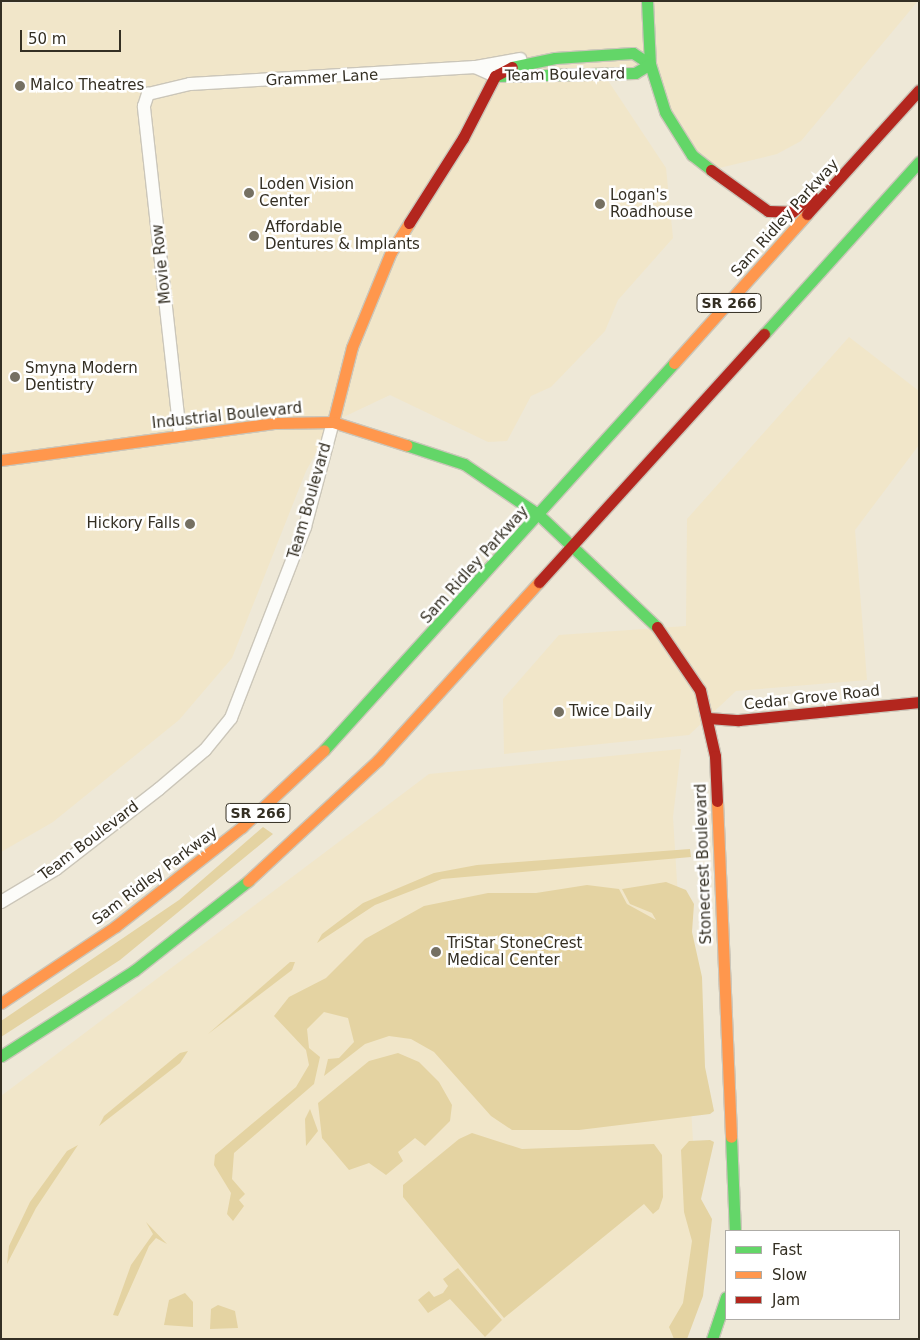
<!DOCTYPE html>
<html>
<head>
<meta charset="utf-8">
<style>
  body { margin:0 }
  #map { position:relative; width:920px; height:1340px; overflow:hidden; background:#eee8d7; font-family:"DejaVu Sans",sans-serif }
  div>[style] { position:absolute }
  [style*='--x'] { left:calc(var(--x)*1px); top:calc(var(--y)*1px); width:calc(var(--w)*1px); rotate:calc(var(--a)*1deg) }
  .built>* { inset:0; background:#f1e6c9 }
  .green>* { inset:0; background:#e4d3a2 }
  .roads { filter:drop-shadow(1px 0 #cbc6b9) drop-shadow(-1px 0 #cbc6b9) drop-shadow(0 1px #cbc6b9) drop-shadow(0 -1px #cbc6b9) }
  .street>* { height:12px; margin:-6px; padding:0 6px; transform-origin:6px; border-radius:6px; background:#fcfcf9 }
  .fast>* { height:11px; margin:-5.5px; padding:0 5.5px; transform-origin:5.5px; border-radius:5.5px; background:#63d668 }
  .slow>* { height:11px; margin:-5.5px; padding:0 5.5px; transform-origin:5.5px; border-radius:5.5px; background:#ff974d }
  .jam>* { height:11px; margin:-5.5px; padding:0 5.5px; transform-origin:5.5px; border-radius:5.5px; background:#b3261e }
  .dots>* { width:14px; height:14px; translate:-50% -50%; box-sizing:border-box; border:2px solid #fff; border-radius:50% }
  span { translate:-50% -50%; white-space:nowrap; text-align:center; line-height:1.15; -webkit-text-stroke:5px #fff; paint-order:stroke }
  .shield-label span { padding:1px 4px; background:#fff; border:1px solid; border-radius:4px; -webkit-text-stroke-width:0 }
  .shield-label { font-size:14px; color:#342f23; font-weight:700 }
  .street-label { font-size:15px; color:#342f23 }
  .poi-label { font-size:15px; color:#342f23 }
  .left { translate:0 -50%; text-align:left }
  .right { translate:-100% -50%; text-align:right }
  .frame { position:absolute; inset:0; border:2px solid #342f23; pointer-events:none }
  .legend { position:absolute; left:725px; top:1230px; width:175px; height:90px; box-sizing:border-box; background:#fff; border:1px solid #aeaca7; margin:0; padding:6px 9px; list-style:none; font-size:15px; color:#342f23 }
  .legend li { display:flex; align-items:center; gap:10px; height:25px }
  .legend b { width:25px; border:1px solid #aeaca7 }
  .scale { position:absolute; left:20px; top:30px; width:101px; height:22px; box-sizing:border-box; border:2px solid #342f23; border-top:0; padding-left:6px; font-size:15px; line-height:18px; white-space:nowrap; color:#342f23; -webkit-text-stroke:4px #fff; paint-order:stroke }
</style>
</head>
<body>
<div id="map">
  <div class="built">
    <div style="clip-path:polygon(918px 1px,801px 141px,777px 154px,711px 170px,692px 155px,650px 64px,605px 76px,666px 168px,673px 238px,618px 300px,605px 331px,551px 387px,531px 396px,507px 441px,488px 442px,390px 395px,333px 422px,306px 471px,232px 658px,179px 720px,53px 822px,1px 852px,1px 3px)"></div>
    <div style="clip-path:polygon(849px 337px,919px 391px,919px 445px,855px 530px,867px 680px,736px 691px,689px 735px,504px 754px,503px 699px,559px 635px,686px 626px,687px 519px)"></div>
    <div style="clip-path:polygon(681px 749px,673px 817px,700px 1254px,677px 1339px,1px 1339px,1px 1096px,429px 774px)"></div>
  </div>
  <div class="green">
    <div style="clip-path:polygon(263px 827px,273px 834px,120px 960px,1px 1037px,1px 1021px,179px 900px)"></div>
    <div style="clip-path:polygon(690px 849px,691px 857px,442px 879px,375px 905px,317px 943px,322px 934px,363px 903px,434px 873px,477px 865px)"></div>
    <div style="clip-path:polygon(666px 882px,686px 890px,694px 904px,692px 932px,702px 977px,705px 1067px,714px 1111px,710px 1114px,579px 1130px,512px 1130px,491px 1116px,434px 1052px,411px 1039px,389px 1036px,365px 1044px,324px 1076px,328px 1059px,339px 1058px,354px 1042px,348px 1018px,324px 1012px,307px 1029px,309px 1048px,320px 1057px,314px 1084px,234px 1153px,232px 1179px,245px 1194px,239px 1200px,244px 1206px,233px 1221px,227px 1214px,231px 1193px,214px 1165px,215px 1155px,296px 1087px,309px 1065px,306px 1050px,274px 1016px,289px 997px,326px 978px,365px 939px,424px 906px,488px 893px,536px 893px,587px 885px,619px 889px,627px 904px,656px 920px,652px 913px,630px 904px,622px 889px)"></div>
    <div style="clip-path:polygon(290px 962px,295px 962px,292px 970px,208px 1034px)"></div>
    <div style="clip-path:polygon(188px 1051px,180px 1063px,99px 1126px,104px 1116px,180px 1053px)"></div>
    <div style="clip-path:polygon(398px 1053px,419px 1062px,439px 1082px,452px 1105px,450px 1121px,425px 1146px,415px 1138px,398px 1152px,403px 1161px,386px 1175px,369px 1163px,349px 1170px,322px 1138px,318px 1103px,369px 1061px)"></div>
    <div style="clip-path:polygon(310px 1109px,318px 1131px,306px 1146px,305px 1119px)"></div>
    <div style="clip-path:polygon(472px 1133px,522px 1149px,654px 1144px,662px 1155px,663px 1197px,659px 1209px,653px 1214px,644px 1204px,504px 1318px,403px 1197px,403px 1185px,459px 1139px)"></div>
    <div style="clip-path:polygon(710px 1140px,714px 1142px,701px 1199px,712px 1219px,703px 1296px,687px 1339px,674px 1339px,669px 1327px,683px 1303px,692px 1241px,684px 1212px,681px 1150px,689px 1141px)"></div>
    <div style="clip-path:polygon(78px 1145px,36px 1208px,7px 1264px,9px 1246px,30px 1202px,67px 1151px)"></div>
    <div style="clip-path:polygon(146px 1222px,167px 1244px,156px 1238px,149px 1246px,118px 1316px,113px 1315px,131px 1265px,153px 1234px)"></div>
    <div style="clip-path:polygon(458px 1268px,502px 1320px,485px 1337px,450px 1299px,428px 1313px,418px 1300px,429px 1291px,434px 1297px,443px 1293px,448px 1286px,443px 1279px)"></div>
    <div style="clip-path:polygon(185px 1293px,193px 1302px,193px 1327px,164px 1325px,169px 1300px)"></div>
    <div style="clip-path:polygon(218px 1305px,235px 1311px,238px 1328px,210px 1329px,211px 1309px)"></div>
  </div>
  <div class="roads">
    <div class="street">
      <div style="--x:475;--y:67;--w:46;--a:-10.1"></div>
      <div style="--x:180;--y:434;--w:330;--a:-96.3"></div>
      <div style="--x:144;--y:106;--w:13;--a:-72"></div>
      <div style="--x:148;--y:94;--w:43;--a:-13.4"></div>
      <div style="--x:190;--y:84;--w:286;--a:-3.4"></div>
      <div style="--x:475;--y:67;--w:22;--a:24"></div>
      <div style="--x:1;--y:902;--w:64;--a:-31"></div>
      <div style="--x:56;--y:869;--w:130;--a:-37.8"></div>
      <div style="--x:159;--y:789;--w:60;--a:-40.3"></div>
      <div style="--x:205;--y:750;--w:41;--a:-50.9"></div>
      <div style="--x:231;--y:718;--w:205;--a:-68.8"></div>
      <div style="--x:305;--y:527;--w:109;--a:-75.1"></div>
    </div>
    <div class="fast">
      <div style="--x:647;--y:1;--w:63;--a:87.3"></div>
      <div style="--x:650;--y:64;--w:50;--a:72.6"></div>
      <div style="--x:665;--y:112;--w:51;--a:57.9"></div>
      <div style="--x:692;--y:155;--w:24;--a:38"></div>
      <div style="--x:512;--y:67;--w:44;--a:-11.8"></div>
      <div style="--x:555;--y:58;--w:78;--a:-3.7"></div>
      <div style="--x:633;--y:53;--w:20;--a:33"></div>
      <div style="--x:496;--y:76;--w:139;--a:-1.2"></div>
      <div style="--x:635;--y:73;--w:17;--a:-31"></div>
      <div style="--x:764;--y:334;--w:232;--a:-48"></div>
      <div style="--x:406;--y:445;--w:61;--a:18.1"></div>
      <div style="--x:464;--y:464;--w:91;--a:34.2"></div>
      <div style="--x:539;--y:515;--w:163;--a:43.5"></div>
      <div style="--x:324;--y:750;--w:522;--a:-47.87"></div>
      <div style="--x:1;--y:1056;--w:159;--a:-32.7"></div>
      <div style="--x:135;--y:970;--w:144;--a:-38.2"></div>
      <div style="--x:731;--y:1137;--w:94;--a:87.6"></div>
      <div style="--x:712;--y:1339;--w:44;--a:-71.6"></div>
    </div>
    <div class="slow">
      <div style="--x:674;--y:363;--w:200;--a:-48.2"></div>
      <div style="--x:333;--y:422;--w:77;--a:-75.8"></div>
      <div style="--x:352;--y:347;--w:103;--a:-67.7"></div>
      <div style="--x:391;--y:252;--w:34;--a:-58"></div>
      <div style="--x:1;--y:460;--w:277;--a:-7.7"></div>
      <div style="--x:276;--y:423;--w:57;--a:-1"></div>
      <div style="--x:333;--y:422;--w:77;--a:17.5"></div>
      <div style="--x:717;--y:801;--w:336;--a:87.6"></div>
      <div style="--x:248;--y:881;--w:178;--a:-42.9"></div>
      <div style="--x:378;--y:760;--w:240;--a:-47.9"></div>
      <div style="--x:1;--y:1003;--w:138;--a:-33.8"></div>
      <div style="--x:116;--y:926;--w:160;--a:-38.2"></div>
      <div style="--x:242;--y:827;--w:112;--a:-43.2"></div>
    </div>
    <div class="jam">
      <div style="--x:711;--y:170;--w:70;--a:35.7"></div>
      <div style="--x:768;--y:211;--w:24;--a:2"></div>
      <div style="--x:792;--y:212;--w:26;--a:-40"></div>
      <div style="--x:807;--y:214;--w:167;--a:-47.9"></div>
      <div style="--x:409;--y:223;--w:101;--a:-57.6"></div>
      <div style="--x:463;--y:138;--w:70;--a:-62.7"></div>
      <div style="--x:495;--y:76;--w:19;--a:-28"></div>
      <div style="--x:539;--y:582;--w:335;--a:-47.8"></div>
      <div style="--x:657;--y:627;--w:76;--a:55.7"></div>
      <div style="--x:700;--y:690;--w:68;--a:77.2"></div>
      <div style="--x:715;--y:756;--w:45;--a:87.5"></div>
      <div style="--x:708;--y:718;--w:31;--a:4"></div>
      <div style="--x:739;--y:720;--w:181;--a:-5.7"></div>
    </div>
  </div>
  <div class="dots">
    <div style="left:20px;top:86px;background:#757062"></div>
    <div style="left:249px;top:193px;background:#757062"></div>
    <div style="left:600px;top:204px;background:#757062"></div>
    <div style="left:254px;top:236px;background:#757062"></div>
    <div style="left:15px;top:377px;background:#757062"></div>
    <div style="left:190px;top:524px;background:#757062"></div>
    <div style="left:559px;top:712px;background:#757062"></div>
    <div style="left:436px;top:952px;background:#757062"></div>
  </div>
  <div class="shield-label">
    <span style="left:729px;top:303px">SR 266</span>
    <span style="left:258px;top:813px">SR 266</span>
  </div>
  <div class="street-label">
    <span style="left:565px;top:75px;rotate:-1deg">Team Boulevard</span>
    <span style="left:322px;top:78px;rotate:-3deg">Grammer Lane</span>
    <span style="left:785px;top:218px;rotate:-48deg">Sam Ridley Parkway</span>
    <span style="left:162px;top:264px;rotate:-96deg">Movie Row</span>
    <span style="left:227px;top:416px;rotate:-6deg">Industrial Boulevard</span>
    <span style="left:310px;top:501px;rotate:-74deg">Team Boulevard</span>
    <span style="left:475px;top:565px;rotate:-48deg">Sam Ridley Parkway</span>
    <span style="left:812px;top:698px;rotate:-6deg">Cedar Grove Road</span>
    <span style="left:89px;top:841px;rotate:-37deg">Team Boulevard</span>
    <span style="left:704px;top:864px;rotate:-92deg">Stonecrest Boulevard</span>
    <span style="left:155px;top:876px;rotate:-37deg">Sam Ridley Parkway</span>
  </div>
  <div class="poi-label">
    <span class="left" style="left:30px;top:86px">Malco Theatres</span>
    <span class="left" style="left:259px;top:193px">Loden Vision<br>Center</span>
    <span class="left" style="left:610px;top:204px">Logan's<br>Roadhouse</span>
    <span class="left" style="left:265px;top:236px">Affordable<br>Dentures &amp; Implants</span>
    <span class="left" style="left:25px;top:377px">Smyna Modern<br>Dentistry</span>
    <span class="right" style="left:180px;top:524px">Hickory Falls</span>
    <span class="left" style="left:569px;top:712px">Twice Daily</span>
    <span class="left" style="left:447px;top:952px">TriStar StoneCrest<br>Medical Center</span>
  </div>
  <div class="frame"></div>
  <ul class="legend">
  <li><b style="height:6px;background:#63d668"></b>Fast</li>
  <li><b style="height:6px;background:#ff974d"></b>Slow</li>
  <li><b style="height:6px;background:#b3261e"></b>Jam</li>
  </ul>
  <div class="scale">50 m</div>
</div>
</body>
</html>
